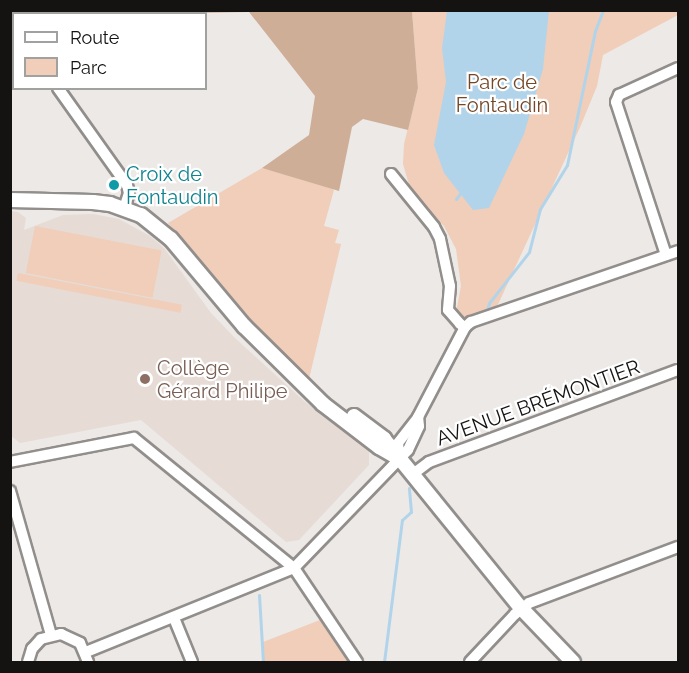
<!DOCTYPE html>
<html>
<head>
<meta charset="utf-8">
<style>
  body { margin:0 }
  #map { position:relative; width:689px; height:673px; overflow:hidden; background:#ece9e7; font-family:Raleway,sans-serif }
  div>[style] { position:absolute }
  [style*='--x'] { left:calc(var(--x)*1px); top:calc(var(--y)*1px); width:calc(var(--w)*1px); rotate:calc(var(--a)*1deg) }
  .built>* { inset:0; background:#e6dbd5 }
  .green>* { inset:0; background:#f0ceb9; transform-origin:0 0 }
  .forest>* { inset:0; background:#cfae98 }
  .water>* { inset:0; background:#b1d4eb }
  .stream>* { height:3px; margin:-1.5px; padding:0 1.5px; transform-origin:1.5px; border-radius:1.5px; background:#b1d4eb }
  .roads { filter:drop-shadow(2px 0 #918e8c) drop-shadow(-2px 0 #918e8c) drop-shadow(0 2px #918e8c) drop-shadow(0 -2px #918e8c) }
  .street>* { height:10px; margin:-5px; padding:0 5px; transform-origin:5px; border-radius:5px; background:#fff }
  .secondary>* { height:14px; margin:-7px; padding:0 7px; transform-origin:7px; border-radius:7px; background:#fff }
  .dots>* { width:16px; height:16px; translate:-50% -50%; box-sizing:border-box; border:3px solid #fff; border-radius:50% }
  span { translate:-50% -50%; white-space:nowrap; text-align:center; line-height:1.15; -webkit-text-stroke:4.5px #fff; paint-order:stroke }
  .park-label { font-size:20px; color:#754726 }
  .culture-label { font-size:20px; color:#0d838f }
  .left { translate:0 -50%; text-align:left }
  .education-label { font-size:20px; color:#785e54 }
  .street-label { font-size:20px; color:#141312 }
  .frame { position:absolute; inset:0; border:12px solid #141312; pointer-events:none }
  .legend { position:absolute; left:12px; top:12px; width:195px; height:78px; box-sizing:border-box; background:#fff; border:2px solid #a1a1a0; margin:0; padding:8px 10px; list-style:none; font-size:18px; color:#141312 }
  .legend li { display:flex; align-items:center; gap:12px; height:30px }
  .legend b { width:30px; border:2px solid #a1a1a0 }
</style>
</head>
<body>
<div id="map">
  <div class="built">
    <div style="clip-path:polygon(10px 211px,18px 212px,26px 218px,24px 230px,63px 215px,93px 214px,119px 219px,150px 236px,164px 248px,211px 313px,235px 338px,304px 401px,369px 450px,369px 465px,299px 540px,286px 542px,141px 420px,20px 443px,11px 436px)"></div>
  </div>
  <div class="green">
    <div style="clip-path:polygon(412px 11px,678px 11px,678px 15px,603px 55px,597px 86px,581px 125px,494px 313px,468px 321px,456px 312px,461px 286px,456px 249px,444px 226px,418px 200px,410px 188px,403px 164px,404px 144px,418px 88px)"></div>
    <div style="clip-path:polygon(262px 168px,318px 182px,334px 190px,324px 226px,339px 230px,335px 243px,341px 244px,309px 379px,268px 341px,168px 223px)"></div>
    <div style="left:35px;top:226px;width:129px;height:48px;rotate:11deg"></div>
    <div style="left:18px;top:273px;width:167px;height:8px;rotate:11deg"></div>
    <div style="clip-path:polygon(320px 620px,348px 662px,264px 662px,263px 642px)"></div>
  </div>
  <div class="forest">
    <div style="clip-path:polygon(206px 10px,412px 11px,418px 88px,408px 130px,363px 119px,352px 127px,339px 191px,262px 168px,309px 135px,315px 96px,249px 12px,196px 13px)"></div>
  </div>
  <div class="water">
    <div style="clip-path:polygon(447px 11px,549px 11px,543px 69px,524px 134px,489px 208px,473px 210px,444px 173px,434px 145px,446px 82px,442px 48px)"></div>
  </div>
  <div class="stream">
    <div style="--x:456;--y:199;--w:9;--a:-54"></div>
    <div style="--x:486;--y:313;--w:10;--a:-73"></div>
    <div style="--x:489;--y:303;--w:65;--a:-51.9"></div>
    <div style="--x:529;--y:252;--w:44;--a:-75.7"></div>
    <div style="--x:540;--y:209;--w:52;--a:-58.5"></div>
    <div style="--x:567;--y:165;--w:137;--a:-78.2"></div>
    <div style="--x:595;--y:31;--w:22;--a:-69"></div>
    <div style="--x:259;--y:595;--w:67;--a:86.6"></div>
    <div style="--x:384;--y:662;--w:143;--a:-82.8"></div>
    <div style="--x:402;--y:520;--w:12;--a:-42"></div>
    <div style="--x:411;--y:512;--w:24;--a:-95"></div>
  </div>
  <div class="roads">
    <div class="street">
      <div style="--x:10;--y:13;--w:6;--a:51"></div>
      <div style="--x:58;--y:88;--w:119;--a:54.6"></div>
      <div style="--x:127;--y:185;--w:8;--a:76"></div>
      <div style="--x:129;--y:193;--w:16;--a:108"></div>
      <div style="--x:391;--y:174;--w:68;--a:50.9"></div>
      <div style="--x:434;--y:227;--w:13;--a:63"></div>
      <div style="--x:440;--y:239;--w:48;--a:78"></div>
      <div style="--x:450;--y:286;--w:24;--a:95"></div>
      <div style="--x:448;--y:310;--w:18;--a:49"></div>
      <div style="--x:460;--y:324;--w:6;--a:31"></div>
      <div style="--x:666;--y:255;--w:161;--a:-108.1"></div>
      <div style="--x:616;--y:102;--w:8;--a:-67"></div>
      <div style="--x:619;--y:95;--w:65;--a:-24.6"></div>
      <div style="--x:400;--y:458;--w:15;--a:-98"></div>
      <div style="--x:398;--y:443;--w:33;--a:-52"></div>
      <div style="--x:418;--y:417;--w:102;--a:-62.4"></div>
      <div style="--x:465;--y:327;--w:8;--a:-40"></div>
      <div style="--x:471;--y:322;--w:219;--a:-18.9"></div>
      <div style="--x:10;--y:462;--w:126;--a:-11"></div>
      <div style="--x:134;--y:438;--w:206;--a:39.1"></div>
      <div style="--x:294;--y:568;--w:113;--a:56.2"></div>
      <div style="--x:413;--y:474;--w:20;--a:-37"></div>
      <div style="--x:429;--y:462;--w:265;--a:-20.3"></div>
      <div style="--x:10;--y:491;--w:150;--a:74.1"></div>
      <div style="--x:174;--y:618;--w:48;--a:67.8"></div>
      <div style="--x:86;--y:652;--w:224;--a:-22"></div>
      <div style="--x:294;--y:568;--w:164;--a:-46"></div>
      <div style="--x:408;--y:450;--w:26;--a:-65"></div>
      <div style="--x:419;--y:426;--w:9;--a:-96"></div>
      <div style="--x:28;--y:662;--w:14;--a:-73"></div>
      <div style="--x:32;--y:649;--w:13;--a:-48"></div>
      <div style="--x:41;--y:639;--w:21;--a:-14"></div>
      <div style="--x:61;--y:634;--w:21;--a:25"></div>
      <div style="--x:80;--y:643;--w:21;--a:67"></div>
      <div style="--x:470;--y:662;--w:66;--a:-46.8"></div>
      <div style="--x:515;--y:614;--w:18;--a:-38"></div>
      <div style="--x:529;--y:603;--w:159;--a:-20.6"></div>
    </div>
    <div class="secondary">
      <div style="--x:10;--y:200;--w:83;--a:1.4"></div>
      <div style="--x:93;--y:202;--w:17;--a:7"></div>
      <div style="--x:110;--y:204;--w:33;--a:20"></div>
      <div style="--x:141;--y:215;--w:38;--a:39"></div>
      <div style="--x:171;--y:239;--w:114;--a:50"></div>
      <div style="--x:244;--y:326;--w:111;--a:44.6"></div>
      <div style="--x:323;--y:404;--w:71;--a:37.5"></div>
      <div style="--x:379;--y:447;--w:24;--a:30"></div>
      <div style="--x:354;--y:416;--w:38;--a:37"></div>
      <div style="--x:384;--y:439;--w:218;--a:51"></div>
      <div style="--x:521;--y:608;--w:75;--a:46.1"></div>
    </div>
  </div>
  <div class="dots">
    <div style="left:114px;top:185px;background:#0f9aa8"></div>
    <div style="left:145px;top:379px;background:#8d6e63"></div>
  </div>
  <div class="park-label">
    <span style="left:502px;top:94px">Parc de<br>Fontaudin</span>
  </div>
  <div class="culture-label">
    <span class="left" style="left:126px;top:186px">Croix de<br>Fontaudin</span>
  </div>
  <div class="education-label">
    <span class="left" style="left:157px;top:380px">Collège<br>Gérard Philipe</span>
  </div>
  <div class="street-label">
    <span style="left:538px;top:403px;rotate:-20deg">AVENUE BRÉMONTIER</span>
  </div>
  <div class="frame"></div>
  <ul class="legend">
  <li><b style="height:8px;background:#fff"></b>Route</li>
  <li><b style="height:16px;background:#f0ceb9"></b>Parc</li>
  </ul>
</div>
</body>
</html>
